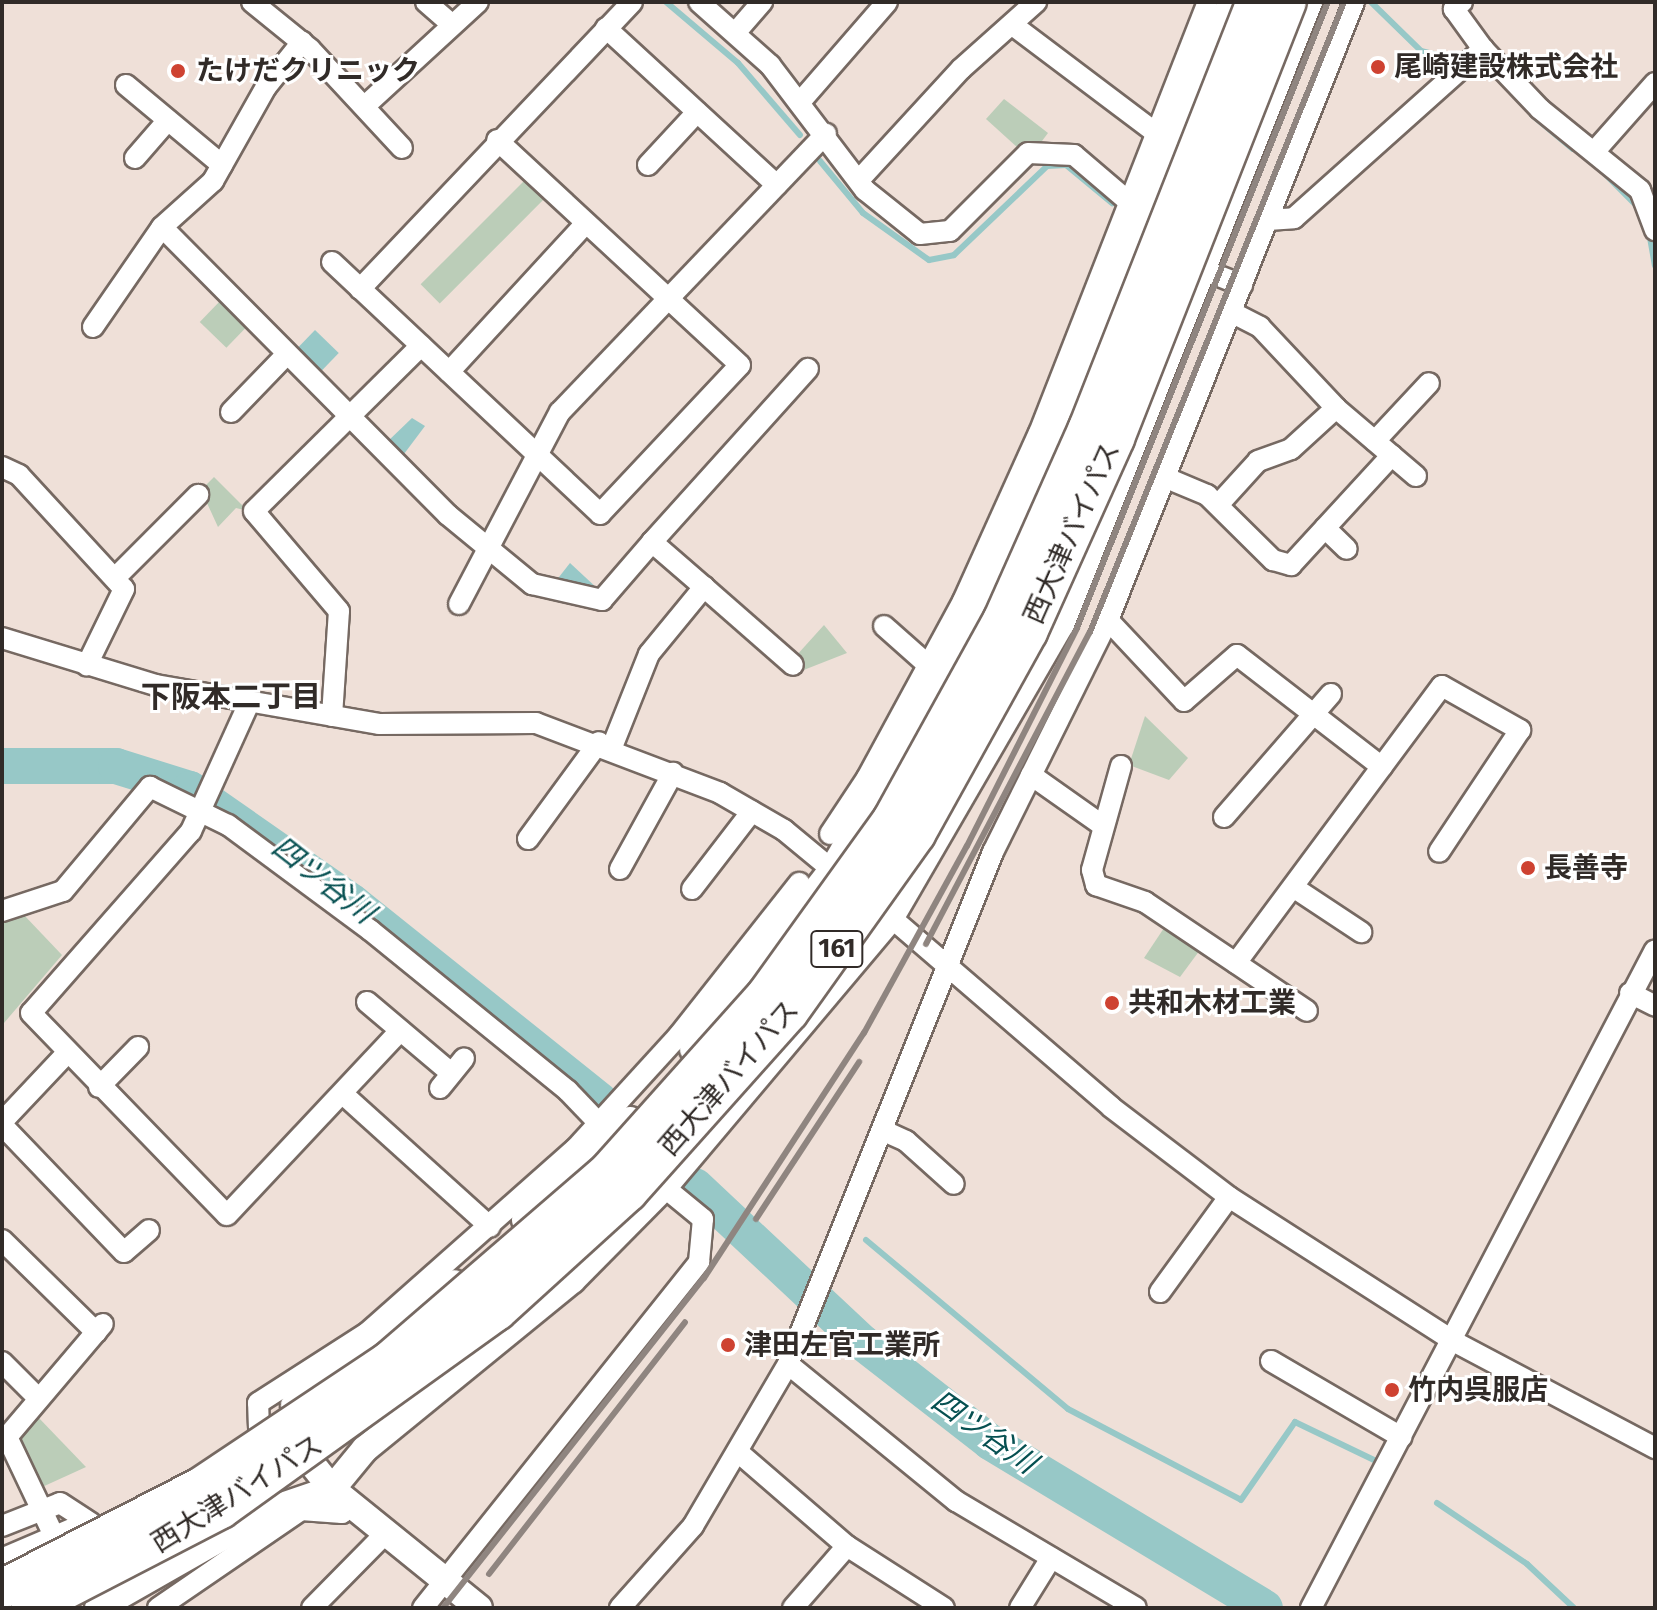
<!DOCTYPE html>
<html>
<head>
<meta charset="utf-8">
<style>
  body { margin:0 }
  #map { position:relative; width:1657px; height:1610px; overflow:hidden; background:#efe0d8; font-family:"Fira Sans","Noto Sans JP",sans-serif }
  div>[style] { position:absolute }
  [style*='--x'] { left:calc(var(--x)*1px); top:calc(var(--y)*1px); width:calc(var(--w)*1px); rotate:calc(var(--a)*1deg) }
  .green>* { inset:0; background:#bbcdb8; transform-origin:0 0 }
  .water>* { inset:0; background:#97c8c7; transform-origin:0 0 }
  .stream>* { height:6px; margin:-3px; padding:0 3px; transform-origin:3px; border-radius:3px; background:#97c8c7 }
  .river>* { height:36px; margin:-18px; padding:0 18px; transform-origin:18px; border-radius:18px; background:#97c8c7 }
  .roads { filter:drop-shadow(2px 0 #766962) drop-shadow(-2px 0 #766962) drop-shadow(0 2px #766962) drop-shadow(0 -2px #766962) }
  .minor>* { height:20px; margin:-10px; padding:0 10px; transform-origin:10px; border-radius:10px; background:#fff }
  .tertiary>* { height:26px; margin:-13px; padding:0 13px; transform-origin:13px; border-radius:13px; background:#fff }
  .rail>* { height:6px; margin:-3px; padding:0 3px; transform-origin:3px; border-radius:3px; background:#8f8580 }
  .bridges { filter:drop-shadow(2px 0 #766962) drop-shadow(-2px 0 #766962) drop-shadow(0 2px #766962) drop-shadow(0 -2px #766962) }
  .motorway-bridge>* { height:38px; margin:-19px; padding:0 19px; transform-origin:19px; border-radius:19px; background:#fff }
  .dots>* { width:22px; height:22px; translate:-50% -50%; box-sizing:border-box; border:4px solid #fff; border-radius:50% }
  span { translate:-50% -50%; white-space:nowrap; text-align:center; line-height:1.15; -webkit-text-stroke:6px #fff; paint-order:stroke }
  .shield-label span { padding:2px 6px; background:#fff; border:2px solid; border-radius:6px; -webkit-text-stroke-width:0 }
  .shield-label { font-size:26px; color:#312b28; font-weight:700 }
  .poi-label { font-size:28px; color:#312b28; font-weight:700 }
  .left { translate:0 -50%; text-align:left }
  .street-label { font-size:28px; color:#312b28 }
  .neighbourhood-label { font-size:30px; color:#312b28; font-weight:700 }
  .water-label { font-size:30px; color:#065051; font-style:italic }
  .frame { position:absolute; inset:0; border:4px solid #312b28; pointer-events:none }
</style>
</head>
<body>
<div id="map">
  <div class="green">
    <div style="clip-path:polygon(1004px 99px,1048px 133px,1042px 141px,1019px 149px,986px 119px)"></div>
    <div style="left:526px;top:179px;width:27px;height:149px;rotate:45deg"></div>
    <div style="left:222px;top:299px;width:37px;height:32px;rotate:44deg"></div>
    <div style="clip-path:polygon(214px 477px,248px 511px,236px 508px,218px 527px,201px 490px)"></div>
    <div style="clip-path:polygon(824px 625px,847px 653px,791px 675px,796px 656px)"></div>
    <div style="clip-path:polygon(1145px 716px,1188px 758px,1169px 780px,1129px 765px)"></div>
    <div style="clip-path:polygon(23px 914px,62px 955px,4px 1023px,2px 923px)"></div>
    <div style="clip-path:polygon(1164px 928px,1200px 950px,1180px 977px,1144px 958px)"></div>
    <div style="clip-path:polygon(37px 1416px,86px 1467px,40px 1488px,13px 1439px)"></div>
  </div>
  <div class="water">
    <div style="left:315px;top:330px;width:33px;height:25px;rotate:44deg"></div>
    <div style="clip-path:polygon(412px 418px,425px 426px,401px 458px,386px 443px)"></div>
    <div style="clip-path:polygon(570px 563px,599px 590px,552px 586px)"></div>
  </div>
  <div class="stream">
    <div style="--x:666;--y:2;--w:94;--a:40.3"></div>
    <div style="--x:738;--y:63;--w:95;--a:49.3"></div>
    <div style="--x:1371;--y:2;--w:70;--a:44.4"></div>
    <div style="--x:1421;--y:51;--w:29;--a:14"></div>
    <div style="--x:1532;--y:115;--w:53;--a:39.7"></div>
    <div style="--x:820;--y:161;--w:67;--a:50.4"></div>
    <div style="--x:863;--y:213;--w:81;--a:35.5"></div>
    <div style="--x:929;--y:260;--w:25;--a:-11"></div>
    <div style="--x:954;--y:255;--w:129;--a:-43.7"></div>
    <div style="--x:1047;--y:166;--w:19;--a:-3"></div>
    <div style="--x:1066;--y:165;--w:60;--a:39.6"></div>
    <div style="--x:1601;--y:170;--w:52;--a:45"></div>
    <div style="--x:1649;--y:232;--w:34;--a:80"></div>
    <div style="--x:866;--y:1240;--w:263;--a:39.9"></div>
    <div style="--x:1068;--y:1409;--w:195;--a:27.7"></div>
    <div style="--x:1241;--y:1500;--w:95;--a:-55.3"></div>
    <div style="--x:1295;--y:1422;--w:90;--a:25.7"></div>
    <div style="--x:1437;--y:1503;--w:109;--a:34.1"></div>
    <div style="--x:1527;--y:1564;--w:64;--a:43.1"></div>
  </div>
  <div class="river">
    <div style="--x:2;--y:766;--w:114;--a:0"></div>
    <div style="--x:116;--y:766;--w:77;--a:17.3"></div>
    <div style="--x:190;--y:789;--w:198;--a:34.9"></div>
    <div style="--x:352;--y:902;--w:318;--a:38.7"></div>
    <div style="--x:695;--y:1186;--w:230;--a:43.1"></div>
    <div style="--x:863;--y:1343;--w:161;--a:37.9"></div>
    <div style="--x:990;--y:1442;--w:321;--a:31.1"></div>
  </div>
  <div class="roads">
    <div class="minor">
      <div style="--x:252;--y:2;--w:75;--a:39"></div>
      <div style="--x:310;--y:49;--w:135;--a:47.1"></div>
      <div style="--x:426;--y:2;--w:35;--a:41"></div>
      <div style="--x:699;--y:2;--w:95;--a:41.6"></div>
      <div style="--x:770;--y:65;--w:157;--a:52.8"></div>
      <div style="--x:865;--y:190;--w:70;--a:38.7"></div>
      <div style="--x:920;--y:234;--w:30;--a:-6"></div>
      <div style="--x:950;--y:231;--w:110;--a:-45"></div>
      <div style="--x:1028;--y:153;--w:46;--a:2.5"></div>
      <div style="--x:1074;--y:155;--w:72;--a:40.5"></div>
      <div style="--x:1462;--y:2;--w:11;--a:139"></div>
      <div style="--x:1454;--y:9;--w:49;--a:54.1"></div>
      <div style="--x:1483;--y:49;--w:83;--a:46.5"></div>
      <div style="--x:1540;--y:109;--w:129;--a:39"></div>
      <div style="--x:1640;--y:190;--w:43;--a:69.4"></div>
      <div style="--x:1014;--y:26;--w:178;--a:37"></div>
      <div style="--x:606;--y:28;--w:232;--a:42.6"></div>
      <div style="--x:736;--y:32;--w:40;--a:-49"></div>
      <div style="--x:126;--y:85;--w:125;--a:39.8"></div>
      <div style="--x:801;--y:101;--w:131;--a:-49"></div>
      <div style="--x:366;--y:105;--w:152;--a:-42.6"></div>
      <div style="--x:1594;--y:152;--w:92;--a:-48.5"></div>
      <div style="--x:135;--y:158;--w:50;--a:-49"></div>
      <div style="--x:648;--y:165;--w:72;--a:-47.2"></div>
      <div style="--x:859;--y:180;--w:151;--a:-47.4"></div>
      <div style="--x:961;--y:69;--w:101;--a:-41.8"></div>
      <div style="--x:1268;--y:220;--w:26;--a:-4"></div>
      <div style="--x:1294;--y:218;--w:254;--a:-41.8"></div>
      <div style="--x:162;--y:227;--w:406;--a:45.2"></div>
      <div style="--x:448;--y:515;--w:109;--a:39.4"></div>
      <div style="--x:532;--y:584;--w:72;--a:12.9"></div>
      <div style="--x:602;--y:600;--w:77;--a:-49.2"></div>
      <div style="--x:332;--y:262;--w:368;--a:43.2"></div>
      <div style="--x:600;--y:514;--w:204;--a:-46.8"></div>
      <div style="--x:740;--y:365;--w:331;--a:-137.2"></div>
      <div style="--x:1191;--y:265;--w:55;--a:21.4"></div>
      <div style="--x:360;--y:289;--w:395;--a:-46.5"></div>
      <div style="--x:1231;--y:312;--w:33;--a:27"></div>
      <div style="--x:1260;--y:327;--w:111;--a:46.8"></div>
      <div style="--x:1336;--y:408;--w:105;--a:40.4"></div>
      <div style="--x:93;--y:327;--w:121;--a:-55.4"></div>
      <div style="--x:162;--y:227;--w:69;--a:-42"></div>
      <div style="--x:213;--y:181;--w:108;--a:-60.6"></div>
      <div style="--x:266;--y:87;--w:58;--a:-51.3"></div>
      <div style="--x:449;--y:372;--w:202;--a:-47.4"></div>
      <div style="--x:231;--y:412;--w:78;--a:-46"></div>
      <div style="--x:1375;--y:441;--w:79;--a:-47"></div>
      <div style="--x:2;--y:467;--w:19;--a:25"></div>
      <div style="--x:19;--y:475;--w:155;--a:47.4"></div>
      <div style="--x:124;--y:589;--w:85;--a:116"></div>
      <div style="--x:1164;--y:477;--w:47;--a:22.7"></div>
      <div style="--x:1207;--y:495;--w:93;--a:44.6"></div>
      <div style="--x:1273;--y:560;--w:19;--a:16"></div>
      <div style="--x:1291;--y:565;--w:149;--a:-47.4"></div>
      <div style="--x:1218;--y:505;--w:59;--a:-47.7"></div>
      <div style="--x:1258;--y:461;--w:35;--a:-20"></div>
      <div style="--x:1291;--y:449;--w:61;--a:-42.3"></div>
      <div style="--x:1325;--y:528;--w:30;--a:44"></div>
      <div style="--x:117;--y:576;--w:115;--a:-45"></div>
      <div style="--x:704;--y:587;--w:69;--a:-139.1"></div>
      <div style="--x:652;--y:542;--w:233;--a:-48"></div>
      <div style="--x:459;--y:604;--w:217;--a:-62.3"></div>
      <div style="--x:560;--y:412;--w:385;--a:-46.3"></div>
      <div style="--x:1108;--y:620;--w:111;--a:46.8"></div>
      <div style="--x:1184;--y:701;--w:70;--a:-41"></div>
      <div style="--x:1237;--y:655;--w:183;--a:37.7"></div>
      <div style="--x:884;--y:626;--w:59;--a:41.6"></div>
      <div style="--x:2;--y:638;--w:161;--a:17"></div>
      <div style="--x:156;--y:685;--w:226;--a:9.9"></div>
      <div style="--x:379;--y:724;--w:157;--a:-0.4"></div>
      <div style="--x:536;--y:723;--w:197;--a:20.8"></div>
      <div style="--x:720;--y:793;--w:74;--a:30"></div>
      <div style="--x:784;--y:830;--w:75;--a:39.6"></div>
      <div style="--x:249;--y:703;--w:141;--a:114.4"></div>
      <div style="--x:191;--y:831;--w:242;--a:131.3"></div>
      <div style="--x:31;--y:1013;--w:281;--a:45.9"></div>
      <div style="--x:227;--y:1215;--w:253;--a:-46.8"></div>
      <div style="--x:332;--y:716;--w:105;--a:-86.2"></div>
      <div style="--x:339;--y:611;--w:131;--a:-130.4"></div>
      <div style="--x:254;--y:511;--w:235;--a:-44.7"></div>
      <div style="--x:612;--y:747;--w:100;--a:-68.3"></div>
      <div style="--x:649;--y:654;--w:87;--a:-50.6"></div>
      <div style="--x:704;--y:587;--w:118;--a:41.2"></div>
      <div style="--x:1121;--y:766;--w:108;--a:105.6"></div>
      <div style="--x:1092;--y:870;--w:16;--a:75"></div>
      <div style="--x:1096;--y:885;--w:52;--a:19.1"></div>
      <div style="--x:1145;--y:902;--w:195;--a:33.9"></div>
      <div style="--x:1031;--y:775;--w:87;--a:35.2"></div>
      <div style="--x:884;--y:787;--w:19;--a:-152"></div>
      <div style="--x:867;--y:778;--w:201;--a:-61.5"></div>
      <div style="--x:963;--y:601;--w:184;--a:-65.7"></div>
      <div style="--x:1039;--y:433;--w:463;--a:-68.6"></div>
      <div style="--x:1224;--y:817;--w:163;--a:-49"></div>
      <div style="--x:830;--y:834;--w:67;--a:-56.5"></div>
      <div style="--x:528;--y:839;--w:120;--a:-53.8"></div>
      <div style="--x:620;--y:869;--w:110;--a:-61.1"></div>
      <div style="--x:1293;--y:887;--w:82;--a:33.5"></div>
      <div style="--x:692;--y:889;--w:98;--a:-52.4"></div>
      <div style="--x:880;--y:908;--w:305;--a:40.7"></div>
      <div style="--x:1111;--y:1107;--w:148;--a:37.3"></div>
      <div style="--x:1229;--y:1197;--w:266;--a:32.7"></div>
      <div style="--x:1453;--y:1341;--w:229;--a:27.9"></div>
      <div style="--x:2;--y:911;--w:64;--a:-18.2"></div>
      <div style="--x:63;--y:891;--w:136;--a:-50.1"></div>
      <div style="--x:150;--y:787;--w:87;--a:26"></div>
      <div style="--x:228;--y:825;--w:177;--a:36.5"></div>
      <div style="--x:370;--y:930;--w:255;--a:39.1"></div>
      <div style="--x:568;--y:1091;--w:66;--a:46.2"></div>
      <div style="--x:1236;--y:963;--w:345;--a:-53.4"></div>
      <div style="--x:1442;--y:686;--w:90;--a:29.4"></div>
      <div style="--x:1520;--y:730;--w:146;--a:123.6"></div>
      <div style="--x:1630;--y:993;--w:28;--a:27"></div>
      <div style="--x:367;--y:1002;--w:110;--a:40.2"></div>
      <div style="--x:99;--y:1087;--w:56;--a:-45.7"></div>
      <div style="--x:440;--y:1088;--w:38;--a:-51"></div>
      <div style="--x:343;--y:1094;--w:198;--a:42.1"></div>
      <div style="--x:2;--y:1122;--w:93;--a:-46.7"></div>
      <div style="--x:2;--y:1125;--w:176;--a:46.2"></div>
      <div style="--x:124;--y:1252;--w:33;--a:-41"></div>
      <div style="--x:884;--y:1131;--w:24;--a:24"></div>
      <div style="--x:906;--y:1141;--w:64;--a:41.9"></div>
      <div style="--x:2;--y:1240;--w:132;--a:44.4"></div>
      <div style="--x:1160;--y:1292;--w:117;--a:-54"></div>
      <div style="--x:1271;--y:1361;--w:151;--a:30.3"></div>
      <div style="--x:2;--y:1362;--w:52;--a:45"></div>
      <div style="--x:788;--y:1364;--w:217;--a:39.2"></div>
      <div style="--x:956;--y:1501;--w:209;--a:30.7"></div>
      <div style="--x:259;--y:1429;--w:26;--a:-92"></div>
      <div style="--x:258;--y:1403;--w:131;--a:-32.8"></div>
      <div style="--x:368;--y:1332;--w:276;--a:-41.5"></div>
      <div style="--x:575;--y:1149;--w:154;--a:-47.6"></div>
      <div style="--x:679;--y:1035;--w:194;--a:-51.7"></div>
      <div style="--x:738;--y:1452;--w:144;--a:40.8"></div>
      <div style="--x:847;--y:1546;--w:115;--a:32.6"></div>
      <div style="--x:2;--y:1526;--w:62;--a:-21.6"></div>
      <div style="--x:60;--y:1503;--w:37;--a:33"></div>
      <div style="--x:56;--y:1540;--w:114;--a:-115.4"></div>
      <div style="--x:7;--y:1437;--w:148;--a:-49.7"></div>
      <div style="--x:158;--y:1608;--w:173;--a:-34.4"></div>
      <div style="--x:301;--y:1510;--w:41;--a:4.2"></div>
      <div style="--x:342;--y:1513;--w:13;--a:-42"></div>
      <div style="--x:312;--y:1608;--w:107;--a:-45.4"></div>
      <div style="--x:423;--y:1608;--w:443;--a:-51.4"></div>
      <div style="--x:699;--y:1262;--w:43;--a:-84.7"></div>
      <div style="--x:703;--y:1219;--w:50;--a:-140.6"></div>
      <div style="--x:620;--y:1608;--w:110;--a:-48.3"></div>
      <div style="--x:693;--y:1526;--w:188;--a:-59.6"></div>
      <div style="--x:788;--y:1364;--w:552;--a:-68.18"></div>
      <div style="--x:993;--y:852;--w:259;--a:-63.6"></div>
      <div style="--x:1108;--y:620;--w:665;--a:-68.29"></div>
      <div style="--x:793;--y:1608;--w:82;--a:-48.9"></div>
      <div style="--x:1020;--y:1608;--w:59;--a:-58.2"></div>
      <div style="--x:1311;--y:1608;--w:742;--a:-62.4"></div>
    </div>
    <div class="tertiary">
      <div style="--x:693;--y:1049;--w:227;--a:-52.2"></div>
      <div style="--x:832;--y:870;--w:262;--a:-59.7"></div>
      <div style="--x:964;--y:644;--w:204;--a:-65.1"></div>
      <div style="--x:1050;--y:459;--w:492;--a:-68.3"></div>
      <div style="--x:525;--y:1220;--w:145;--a:-43.6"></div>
      <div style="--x:294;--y:1405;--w:201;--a:-37.3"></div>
      <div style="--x:293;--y:1440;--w:63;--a:51.5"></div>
      <div style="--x:332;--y:1489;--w:189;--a:39"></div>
      <div style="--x:2;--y:1562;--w:89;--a:-23.1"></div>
      <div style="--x:98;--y:1608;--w:198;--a:-29.7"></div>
      <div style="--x:270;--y:1510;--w:65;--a:-18.7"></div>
      <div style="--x:332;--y:1489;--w:52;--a:-50.5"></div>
      <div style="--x:365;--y:1449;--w:267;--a:-39.2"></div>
      <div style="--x:572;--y:1280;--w:131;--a:-45.3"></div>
      <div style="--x:664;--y:1187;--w:353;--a:-49.9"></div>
      <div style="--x:891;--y:917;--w:339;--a:-59.9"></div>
      <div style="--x:1061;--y:624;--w:670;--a:-68.26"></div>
    </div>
  </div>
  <div class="rail">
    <div style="--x:926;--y:944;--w:352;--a:-62.3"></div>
    <div style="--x:1090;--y:632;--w:679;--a:-68.04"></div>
    <div style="--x:756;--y:1219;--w:188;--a:-56.7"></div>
    <div style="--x:489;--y:1574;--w:319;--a:-52.1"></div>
    <div style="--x:443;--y:1608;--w:421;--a:-51.7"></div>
    <div style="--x:704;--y:1278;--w:293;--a:-56.9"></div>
    <div style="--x:864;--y:1033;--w:213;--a:-61.2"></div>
    <div style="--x:967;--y:846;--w:244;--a:-63.2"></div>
    <div style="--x:1077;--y:628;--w:674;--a:-68.15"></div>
  </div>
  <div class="bridges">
    <div class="motorway-bridge">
      <div style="--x:2;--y:1589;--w:225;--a:-27.2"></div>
      <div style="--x:202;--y:1486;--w:224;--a:-33.7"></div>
      <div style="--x:388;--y:1362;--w:291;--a:-40.8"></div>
      <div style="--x:608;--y:1172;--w:239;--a:-48.2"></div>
      <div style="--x:767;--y:994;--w:214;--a:-54.3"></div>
      <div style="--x:892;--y:820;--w:227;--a:-61.1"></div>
      <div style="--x:1002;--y:621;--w:211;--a:-66"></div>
      <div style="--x:1088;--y:428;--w:458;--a:-68.5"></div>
      <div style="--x:30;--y:1608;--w:215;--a:-27.4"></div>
      <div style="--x:221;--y:1509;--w:340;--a:-35.7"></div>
      <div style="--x:497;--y:1311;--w:177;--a:-42.3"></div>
      <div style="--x:628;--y:1192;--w:241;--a:-48.2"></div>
      <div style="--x:789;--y:1012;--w:219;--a:-54.5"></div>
      <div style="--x:916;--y:834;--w:231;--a:-61"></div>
      <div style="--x:1028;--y:632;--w:213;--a:-65.8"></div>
      <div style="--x:1115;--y:438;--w:469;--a:-68.5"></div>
    </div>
  </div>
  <div class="dots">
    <div style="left:1378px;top:67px;background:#ce4231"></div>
    <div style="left:178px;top:71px;background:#ce4231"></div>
    <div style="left:1528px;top:868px;background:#ce4231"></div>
    <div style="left:1112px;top:1003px;background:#ce4231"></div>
    <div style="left:728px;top:1345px;background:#ce4231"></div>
    <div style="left:1392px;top:1390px;background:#ce4231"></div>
  </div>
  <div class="shield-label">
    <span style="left:837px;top:949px">161</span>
  </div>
  <div class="poi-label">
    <span class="left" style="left:1394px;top:67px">尾崎建設株式会社</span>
    <span class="left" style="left:196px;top:71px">たけだクリニック</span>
    <span class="left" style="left:1544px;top:868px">長善寺</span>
    <span class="left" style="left:1128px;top:1003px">共和木材工業</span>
    <span class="left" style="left:744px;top:1345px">津田左官工業所</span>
    <span class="left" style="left:1408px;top:1390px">竹内呉服店</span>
  </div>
  <div class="street-label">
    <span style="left:1072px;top:533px;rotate:-66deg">西大津バイパス</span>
    <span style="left:729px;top:1078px;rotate:-49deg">西大津バイパス</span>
    <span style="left:237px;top:1494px;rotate:-32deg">西大津バイパス</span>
  </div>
  <div class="neighbourhood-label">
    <span style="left:231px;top:697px">下阪本二丁目</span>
  </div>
  <div class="water-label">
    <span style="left:323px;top:880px;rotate:38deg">四ツ谷川</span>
    <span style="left:984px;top:1432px;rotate:35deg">四ツ谷川</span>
  </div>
  <div class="frame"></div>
</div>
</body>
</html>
